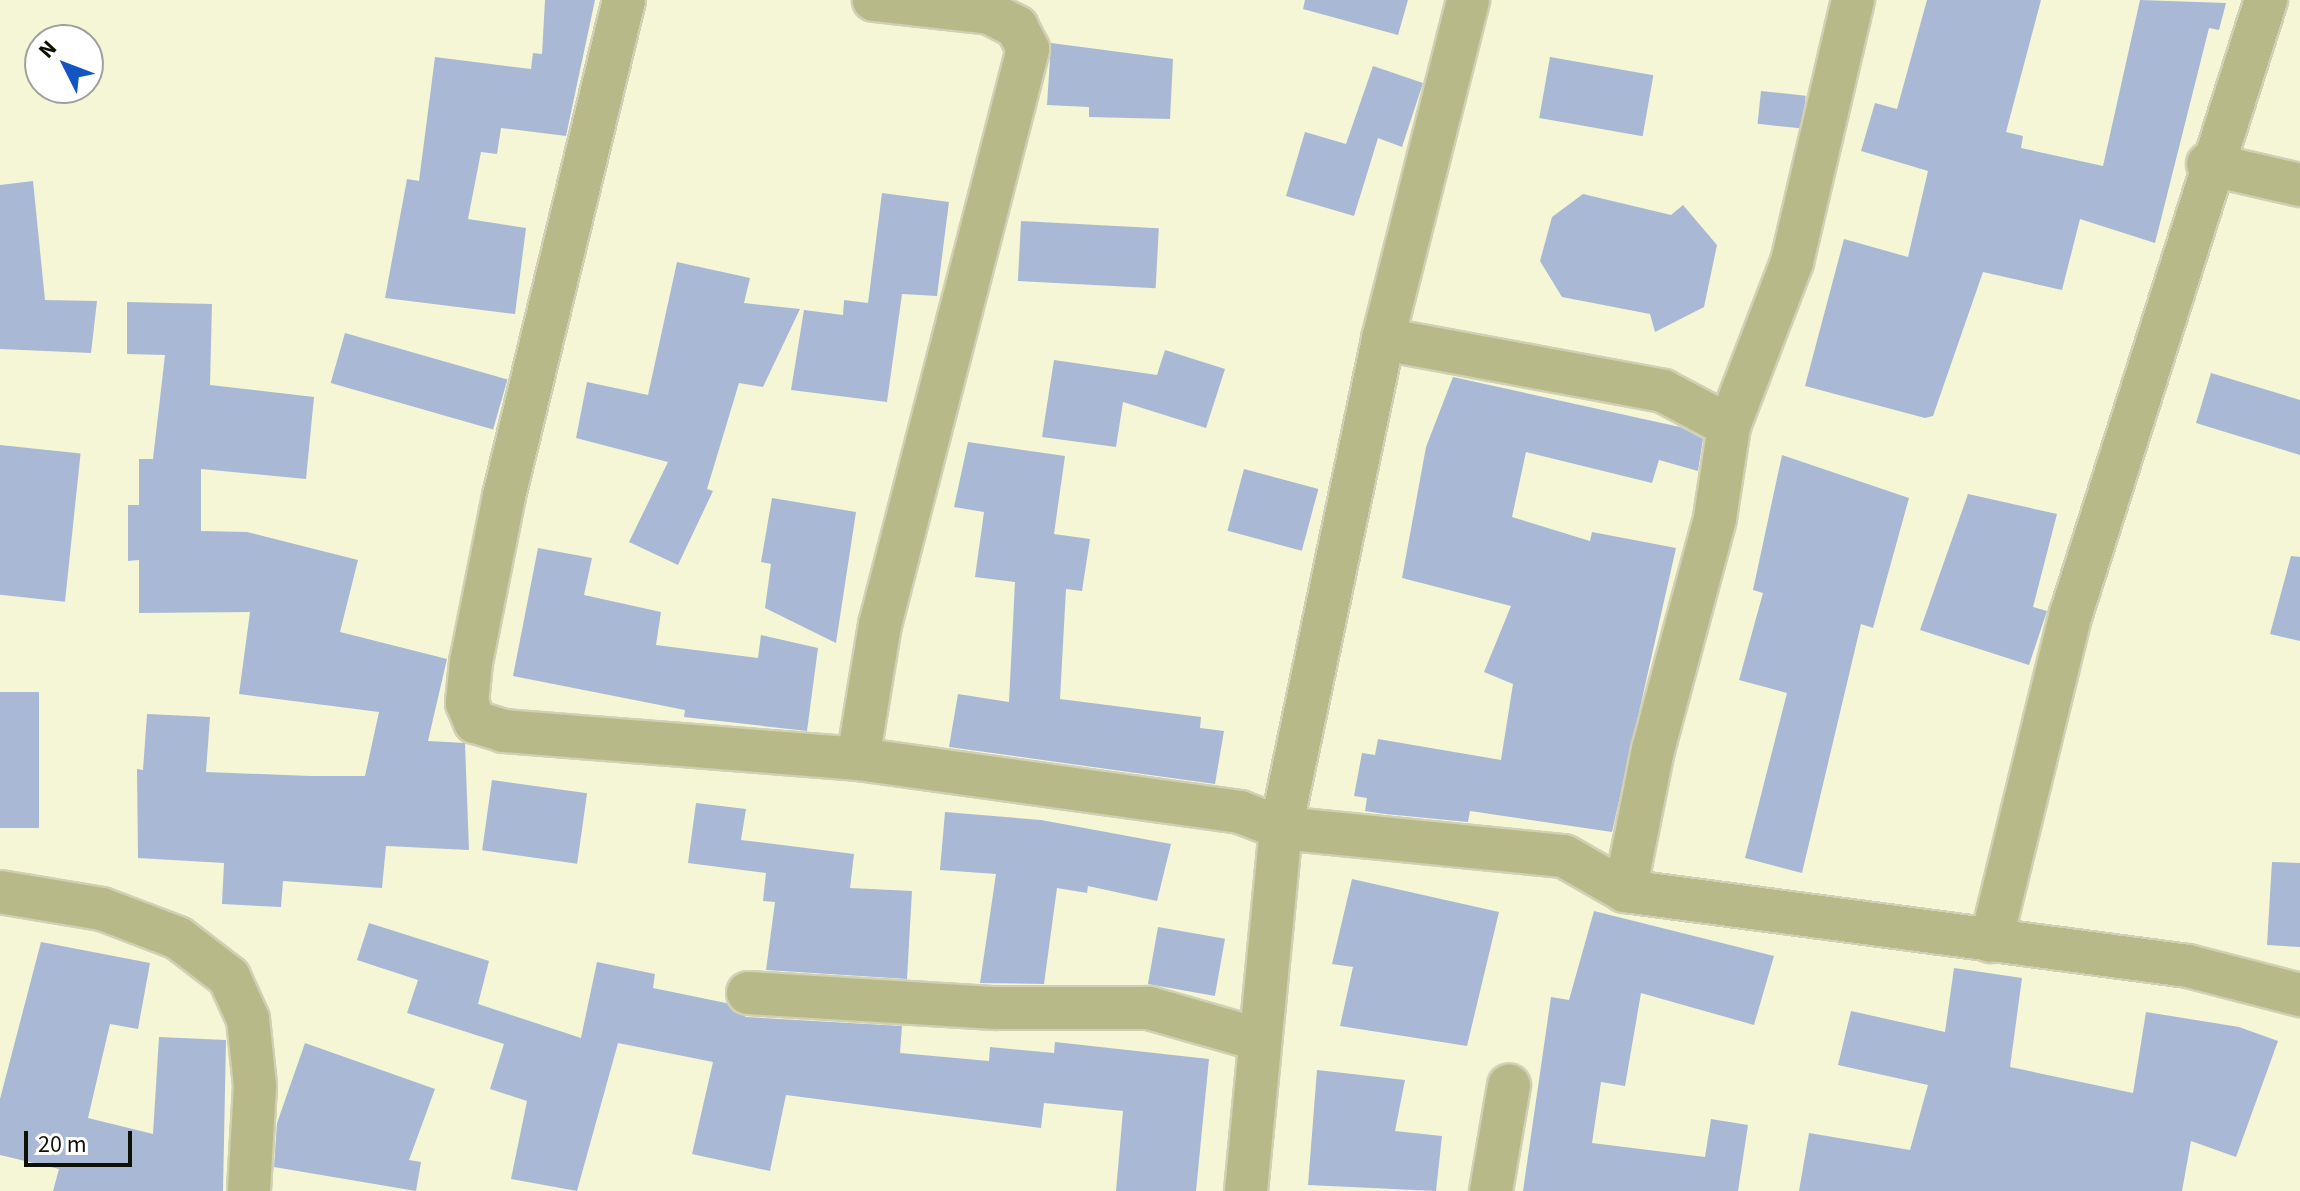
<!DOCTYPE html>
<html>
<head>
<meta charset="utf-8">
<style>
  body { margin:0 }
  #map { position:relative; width:2300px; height:1191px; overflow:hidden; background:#f4f6d5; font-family:"Source Sans 3",sans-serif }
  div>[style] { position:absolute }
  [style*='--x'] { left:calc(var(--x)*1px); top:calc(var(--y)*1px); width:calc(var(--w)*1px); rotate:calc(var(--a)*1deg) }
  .building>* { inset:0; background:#a9b9d5; transform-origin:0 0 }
  .roads { filter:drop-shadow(2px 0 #d0d1b4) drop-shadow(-2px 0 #d0d1b4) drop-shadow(0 2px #d0d1b4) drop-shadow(0 -2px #d0d1b4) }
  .street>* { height:42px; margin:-21px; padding:0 21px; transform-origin:21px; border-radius:21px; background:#b7b988 }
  span { translate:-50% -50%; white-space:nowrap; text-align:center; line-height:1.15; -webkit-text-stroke:8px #fff; paint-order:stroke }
  .north { position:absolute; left:24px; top:24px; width:80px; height:80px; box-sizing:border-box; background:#fff; border:2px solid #9fa09b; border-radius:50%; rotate:312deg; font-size:22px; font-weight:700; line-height:32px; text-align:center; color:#101106 }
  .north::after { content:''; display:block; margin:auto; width:28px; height:36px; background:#1456c1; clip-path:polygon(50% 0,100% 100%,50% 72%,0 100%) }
  .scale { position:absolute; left:24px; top:1131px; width:108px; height:36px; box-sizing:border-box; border:4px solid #101106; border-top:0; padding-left:10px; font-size:24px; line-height:28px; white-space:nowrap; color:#101106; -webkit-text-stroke:6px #fff; paint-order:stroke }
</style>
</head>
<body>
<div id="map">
  <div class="building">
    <div style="clip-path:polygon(545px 0,595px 0,566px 136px,501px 128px,497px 154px,481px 152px,468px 219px,526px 228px,515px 314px,385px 298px,407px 179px,419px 181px,435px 57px,531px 69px,533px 53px,542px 54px)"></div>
    <div style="clip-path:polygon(1305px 0,1408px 0,1398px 35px,1303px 9px)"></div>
    <div style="clip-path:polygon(1927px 0,2041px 0,2006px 132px,2023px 136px,2021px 148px,2103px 166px,2140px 0,2226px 3px,2219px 30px,2209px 28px,2155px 243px,2080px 219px,2062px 290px,1983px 272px,1933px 416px,1925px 418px,1805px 386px,1844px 239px,1908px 257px,1928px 171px,1861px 151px,1875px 103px,1897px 109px)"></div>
    <div style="clip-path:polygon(1051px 43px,1173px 59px,1170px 119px,1089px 117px,1089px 107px,1047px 105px)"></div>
    <div style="left:1550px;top:57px;width:105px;height:62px;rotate:10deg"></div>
    <div style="clip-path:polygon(1373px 66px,1423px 83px,1402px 147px,1378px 138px,1354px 216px,1286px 196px,1305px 132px,1346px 144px)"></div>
    <div style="left:1761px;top:91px;width:45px;height:33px;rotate:6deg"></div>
    <div style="clip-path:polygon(33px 181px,45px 300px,97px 301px,91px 353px,0 349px,0 185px)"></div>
    <div style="clip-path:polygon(882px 193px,949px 202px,937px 296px,902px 294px,887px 402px,791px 390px,804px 310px,843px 315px,844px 300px,868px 303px)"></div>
    <div style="clip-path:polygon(1583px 194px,1671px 215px,1683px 205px,1717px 245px,1704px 307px,1655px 332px,1650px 314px,1562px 297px,1540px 261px,1552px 217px)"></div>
    <div style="left:1021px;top:221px;width:138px;height:60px;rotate:3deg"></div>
    <div style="clip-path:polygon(677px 262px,750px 278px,744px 303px,800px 309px,763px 387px,739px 383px,707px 489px,713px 491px,678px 565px,629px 542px,668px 462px,576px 438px,587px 382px,648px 395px)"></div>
    <div style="clip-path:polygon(127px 302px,212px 304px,210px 385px,314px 397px,306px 479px,201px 469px,201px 531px,247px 532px,358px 560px,340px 632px,447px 659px,428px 741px,465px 743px,469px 850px,386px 846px,382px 888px,283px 881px,281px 907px,222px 904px,224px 863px,138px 858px,137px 769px,143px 770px,147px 714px,210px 717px,206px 772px,310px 776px,365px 776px,379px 712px,239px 694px,250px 612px,139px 613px,139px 560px,128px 561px,128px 505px,139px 505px,139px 459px,153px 459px,165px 355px,127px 354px)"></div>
    <div style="left:345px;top:333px;width:169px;height:52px;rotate:16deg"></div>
    <div style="clip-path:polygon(1165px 350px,1225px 369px,1206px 428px,1123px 402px,1116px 447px,1042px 437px,1054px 360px,1157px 375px)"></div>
    <div style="clip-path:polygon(2211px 373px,2300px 400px,2300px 455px,2196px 423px)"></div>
    <div style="clip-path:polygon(1453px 377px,1680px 427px,1703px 439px,1698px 471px,1659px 460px,1652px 483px,1526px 452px,1512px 517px,1590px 541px,1592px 532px,1676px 548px,1612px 832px,1470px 811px,1468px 822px,1385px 814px,1365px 811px,1367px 798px,1354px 796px,1362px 753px,1375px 755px,1378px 739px,1501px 760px,1513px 684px,1484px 672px,1511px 606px,1402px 578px,1426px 447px)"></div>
    <div style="clip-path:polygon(968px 442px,1065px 456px,1054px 534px,1090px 539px,1082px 591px,1066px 589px,1060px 699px,1201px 717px,1200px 728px,1224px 731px,1215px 784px,949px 747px,958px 694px,1009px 702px,1015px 582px,975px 577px,984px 512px,954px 507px)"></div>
    <div style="left:0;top:445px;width:81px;height:149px;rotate:6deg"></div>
    <div style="clip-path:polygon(1782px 455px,1909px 498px,1873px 628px,1861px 624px,1802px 873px,1745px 858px,1787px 693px,1739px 680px,1763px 593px,1753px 590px)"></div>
    <div style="left:1244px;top:469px;width:77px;height:64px;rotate:15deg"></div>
    <div style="clip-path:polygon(1968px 494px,2057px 514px,2033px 607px,2047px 611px,2029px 665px,1920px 630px)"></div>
    <div style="clip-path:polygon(772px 498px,856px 512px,836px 643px,765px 608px,771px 564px,761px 562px)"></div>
    <div style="clip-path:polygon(538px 548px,592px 558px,584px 595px,661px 612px,656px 645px,758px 658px,761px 635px,818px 648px,807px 731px,684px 717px,685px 710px,513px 676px)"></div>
    <div style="clip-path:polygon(2291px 556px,2300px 557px,2300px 641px,2270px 634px)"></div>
    <div style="left:0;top:692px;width:39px;height:136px"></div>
    <div style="left:492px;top:780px;width:96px;height:71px;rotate:8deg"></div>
    <div style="clip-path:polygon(696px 803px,746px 809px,741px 840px,854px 854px,850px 888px,912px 891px,907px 979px,766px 970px,775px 902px,763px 901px,766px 873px,688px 863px)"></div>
    <div style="clip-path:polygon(945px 812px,1041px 820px,1171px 844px,1157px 901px,1088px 886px,1087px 893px,1057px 888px,1044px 984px,980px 983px,996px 874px,940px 870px)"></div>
    <div style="clip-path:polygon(2272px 862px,2300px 863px,2300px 947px,2267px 945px)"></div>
    <div style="clip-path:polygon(1352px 879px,1499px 912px,1467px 1046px,1340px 1026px,1353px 967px,1332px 964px)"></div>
    <div style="clip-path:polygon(1594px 911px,1774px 956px,1754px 1025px,1641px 993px,1625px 1086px,1601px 1082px,1592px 1143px,1705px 1157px,1711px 1119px,1748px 1125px,1738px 1191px,1523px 1191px,1551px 997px,1569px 1000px)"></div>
    <div style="clip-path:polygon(369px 923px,489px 961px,478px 1004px,581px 1038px,597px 962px,655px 974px,653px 988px,726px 1003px,746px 1017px,902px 1026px,900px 1053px,989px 1061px,990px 1047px,1054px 1053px,1055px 1042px,1209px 1059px,1196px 1191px,1116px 1191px,1123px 1111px,1044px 1103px,1041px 1128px,786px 1095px,770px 1171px,692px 1154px,713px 1062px,618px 1043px,577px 1191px,511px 1179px,527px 1101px,490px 1089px,504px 1044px,407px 1013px,418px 980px,357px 960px)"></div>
    <div style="left:1158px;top:927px;width:68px;height:58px;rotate:10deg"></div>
    <div style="clip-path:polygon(41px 942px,150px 963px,138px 1029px,110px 1024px,88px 1118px,153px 1134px,159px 1037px,226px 1040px,223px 1191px,53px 1191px,59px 1169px,0 1155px,0 1099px)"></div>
    <div style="clip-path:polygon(1954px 968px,2022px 978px,2010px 1067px,2133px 1093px,2146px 1012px,2239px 1027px,2278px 1041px,2236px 1157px,2191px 1141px,2182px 1191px,1799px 1191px,1809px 1133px,1910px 1150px,1928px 1085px,1838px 1065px,1851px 1011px,1945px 1032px)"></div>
    <div style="clip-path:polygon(305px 1043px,435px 1089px,409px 1160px,421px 1162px,416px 1191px,274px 1167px,277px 1123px)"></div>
    <div style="clip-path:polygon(1317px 1070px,1405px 1080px,1395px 1131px,1442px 1136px,1436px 1191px,1308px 1185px)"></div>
  </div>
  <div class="roads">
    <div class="street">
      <div style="--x:624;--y:0;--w:510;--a:103.6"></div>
      <div style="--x:504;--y:496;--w:169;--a:101.2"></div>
      <div style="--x:471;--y:662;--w:41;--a:95.6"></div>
      <div style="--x:467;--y:703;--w:21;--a:67"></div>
      <div style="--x:475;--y:722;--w:30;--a:17"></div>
      <div style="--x:504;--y:731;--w:355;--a:4.5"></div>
      <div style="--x:858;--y:759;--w:386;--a:7.9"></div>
      <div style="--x:1240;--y:812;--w:44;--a:21.3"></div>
      <div style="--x:1281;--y:828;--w:284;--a:5.7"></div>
      <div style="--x:1564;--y:856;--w:70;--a:29.8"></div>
      <div style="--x:1625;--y:891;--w:568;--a:7.59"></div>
      <div style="--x:2188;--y:966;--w:116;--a:14.5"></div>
      <div style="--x:2208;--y:164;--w:94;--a:12.9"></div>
      <div style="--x:1383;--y:339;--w:285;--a:10.5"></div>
      <div style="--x:1663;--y:391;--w:75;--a:27.9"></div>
      <div style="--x:858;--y:759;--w:136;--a:-80.7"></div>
      <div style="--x:880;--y:625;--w:595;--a:-75.59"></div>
      <div style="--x:1028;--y:49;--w:25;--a:-117"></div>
      <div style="--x:1017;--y:27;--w:30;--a:-153"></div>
      <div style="--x:990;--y:13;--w:117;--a:-173.6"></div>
      <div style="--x:1625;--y:891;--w:144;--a:-78.8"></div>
      <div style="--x:1653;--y:750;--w:240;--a:-75"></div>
      <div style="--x:1715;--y:518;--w:93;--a:-81.3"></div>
      <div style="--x:1729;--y:426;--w:176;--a:-69"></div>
      <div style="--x:1792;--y:262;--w:269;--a:-76.9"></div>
      <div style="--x:0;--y:892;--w:103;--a:9.5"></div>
      <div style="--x:102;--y:909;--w:81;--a:20.9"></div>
      <div style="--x:178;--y:938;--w:64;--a:37.4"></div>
      <div style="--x:229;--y:977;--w:46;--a:65.7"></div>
      <div style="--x:248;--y:1019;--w:67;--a:84"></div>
      <div style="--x:255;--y:1086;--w:105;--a:93.3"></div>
      <div style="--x:1991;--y:941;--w:337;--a:-76.3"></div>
      <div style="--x:2071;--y:614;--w:644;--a:-72.38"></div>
      <div style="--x:748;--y:993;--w:248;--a:3.5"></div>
      <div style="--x:996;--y:1008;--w:153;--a:0"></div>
      <div style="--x:1149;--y:1008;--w:112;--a:16"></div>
      <div style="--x:1246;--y:1191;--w:365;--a:-84.5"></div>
      <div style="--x:1281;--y:828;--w:500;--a:-78.2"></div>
      <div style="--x:1383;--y:339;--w:349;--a:-75.9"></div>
      <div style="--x:1491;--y:1191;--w:107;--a:-80.3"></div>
    </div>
  </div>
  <div class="north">N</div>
  <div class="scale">20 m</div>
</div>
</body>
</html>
